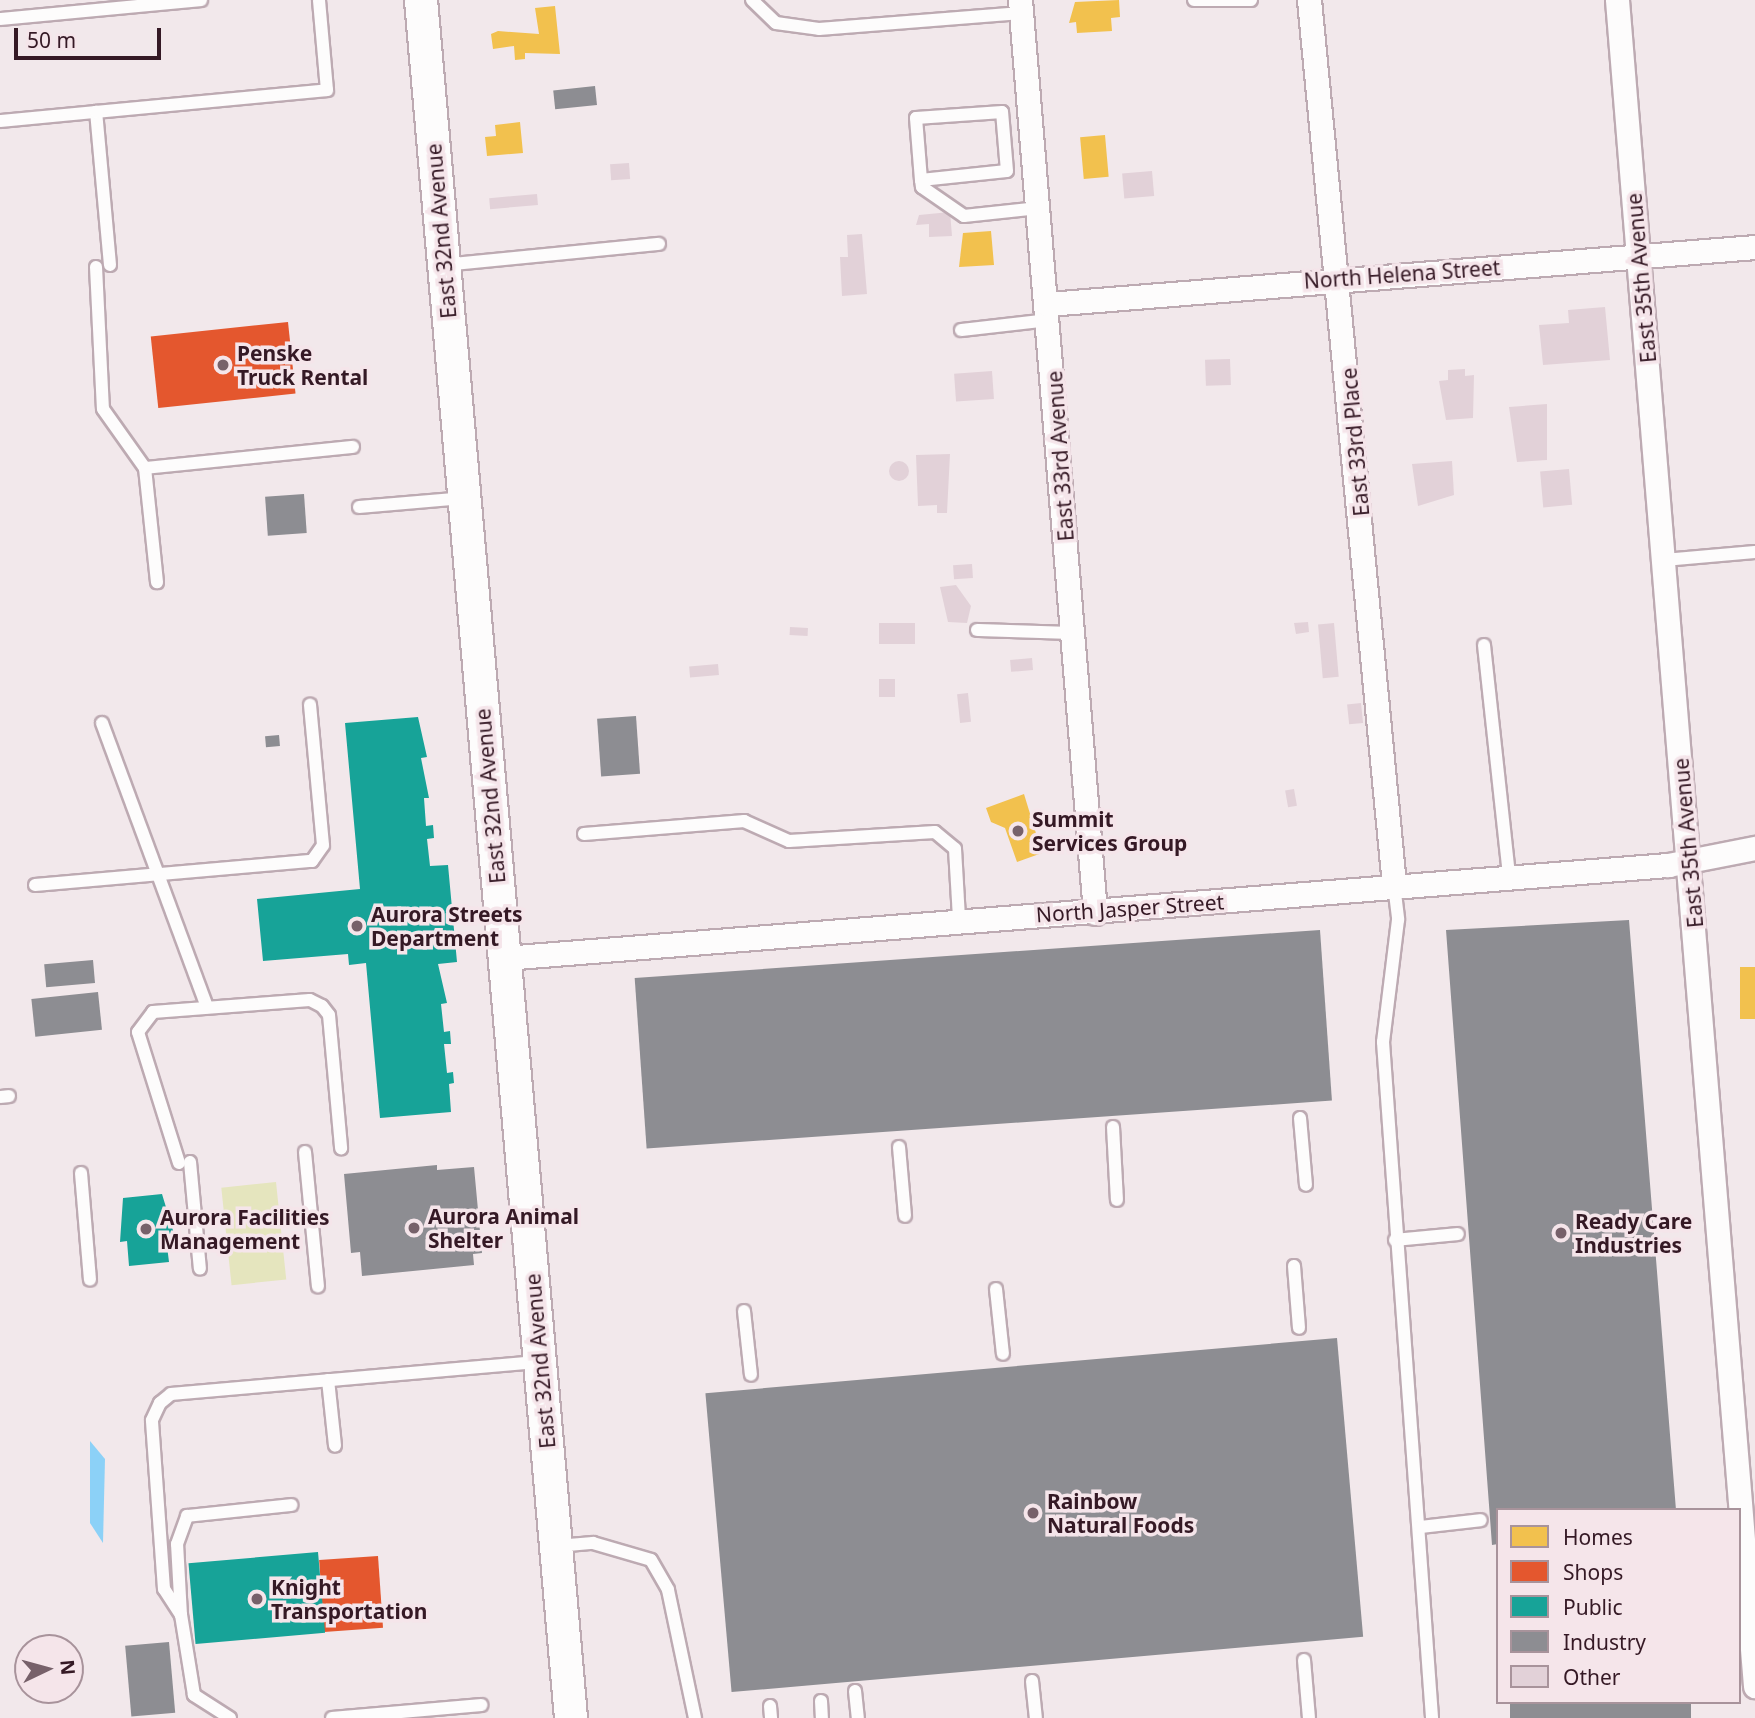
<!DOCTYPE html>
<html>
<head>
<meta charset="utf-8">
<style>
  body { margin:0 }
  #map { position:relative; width:1755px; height:1718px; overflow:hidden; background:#f2e8eb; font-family:"Noto Sans",sans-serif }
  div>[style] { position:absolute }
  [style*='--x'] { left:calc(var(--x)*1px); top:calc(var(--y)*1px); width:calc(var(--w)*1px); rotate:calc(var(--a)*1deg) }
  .green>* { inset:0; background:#e5e5be; transform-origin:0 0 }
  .water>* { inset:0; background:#8cd1f7 }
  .homes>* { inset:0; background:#f2c14e; transform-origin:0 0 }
  .shops>* { inset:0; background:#e4572e; transform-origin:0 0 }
  .public>* { inset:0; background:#17a398; transform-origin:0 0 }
  .industry>* { inset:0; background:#8d8d92; transform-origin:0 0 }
  .building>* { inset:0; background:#e2d1d8; transform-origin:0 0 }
  .round { border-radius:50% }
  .roads { filter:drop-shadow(2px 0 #bdaab2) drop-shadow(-2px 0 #bdaab2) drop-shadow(0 2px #bdaab2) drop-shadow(0 -2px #bdaab2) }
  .lane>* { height:12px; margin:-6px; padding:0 6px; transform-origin:6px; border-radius:6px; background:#fdfcfc }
  .street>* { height:23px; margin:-11.5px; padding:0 11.5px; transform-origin:11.5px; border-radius:11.5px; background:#fdfcfc }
  .secondary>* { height:32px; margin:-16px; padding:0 16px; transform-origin:16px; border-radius:16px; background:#fdfcfc }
  .dots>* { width:19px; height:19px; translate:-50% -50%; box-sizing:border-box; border:4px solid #f5e5ea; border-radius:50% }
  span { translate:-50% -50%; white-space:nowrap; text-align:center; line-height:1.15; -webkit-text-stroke:7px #f5e5ea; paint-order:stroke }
  .street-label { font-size:21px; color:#351925 }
  .poi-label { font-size:21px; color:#351925; font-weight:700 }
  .left { translate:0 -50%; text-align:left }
  .legend { position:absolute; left:1496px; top:1508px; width:245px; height:196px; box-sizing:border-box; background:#f5e5ea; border:2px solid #a8939b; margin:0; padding:9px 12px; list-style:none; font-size:21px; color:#351925 }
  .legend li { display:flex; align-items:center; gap:14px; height:35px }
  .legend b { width:35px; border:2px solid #a8939b }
  .north { position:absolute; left:14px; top:1634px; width:70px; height:70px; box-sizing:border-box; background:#f5e5ea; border:2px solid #a8939b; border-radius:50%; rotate:85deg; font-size:19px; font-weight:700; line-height:28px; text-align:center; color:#351925 }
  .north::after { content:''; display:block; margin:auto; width:24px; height:32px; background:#77616a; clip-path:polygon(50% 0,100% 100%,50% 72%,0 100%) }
  .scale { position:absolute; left:14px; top:28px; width:147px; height:32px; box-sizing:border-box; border:4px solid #351925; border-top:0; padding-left:9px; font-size:21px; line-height:24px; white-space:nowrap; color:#351925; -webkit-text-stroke:5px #f5e5ea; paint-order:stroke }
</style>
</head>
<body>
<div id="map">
  <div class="green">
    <div style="left:276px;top:1182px;width:98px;height:55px;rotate:84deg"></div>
  </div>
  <div class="water">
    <div style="clip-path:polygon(90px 1441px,105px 1459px,103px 1543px,90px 1523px)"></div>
  </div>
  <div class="homes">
    <div style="clip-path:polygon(1119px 0,1120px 17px,1111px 18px,1112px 31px,1077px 33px,1076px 22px,1069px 23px,1075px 2px)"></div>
    <div style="clip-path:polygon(555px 6px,560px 54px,525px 53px,525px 59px,515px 60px,514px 46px,493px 49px,491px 34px,498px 31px,539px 34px,535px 8px)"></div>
    <div style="clip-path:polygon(520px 122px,523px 153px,487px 156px,485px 137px,496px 136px,495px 125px)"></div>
    <div style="left:1105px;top:135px;width:42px;height:25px;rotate:85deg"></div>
    <div style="clip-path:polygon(991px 231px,994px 265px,959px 267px,963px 233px)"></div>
    <div style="clip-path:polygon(1024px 794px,1042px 853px,1017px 862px,1005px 828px,991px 822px,986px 808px)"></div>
    <div style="left:1740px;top:967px;width:15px;height:52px"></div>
  </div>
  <div class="shops">
    <div style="left:288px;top:322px;width:72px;height:138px;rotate:84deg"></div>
    <div style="left:378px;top:1556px;width:72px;height:59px;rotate:86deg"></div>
  </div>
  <div class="public">
    <div style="clip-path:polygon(418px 717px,427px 757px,421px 758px,429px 798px,424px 798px,426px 826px,433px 825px,434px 838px,427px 839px,430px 866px,448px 865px,457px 962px,438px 964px,447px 1003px,441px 1004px,444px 1032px,450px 1031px,451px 1044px,444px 1044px,447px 1073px,453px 1072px,454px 1083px,449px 1084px,451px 1112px,380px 1118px,366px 963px,349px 965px,348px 954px,263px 961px,257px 899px,360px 889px,345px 723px)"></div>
    <div style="clip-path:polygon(162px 1194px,175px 1237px,166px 1238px,169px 1262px,129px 1266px,127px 1241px,120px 1242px,123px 1198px)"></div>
    <div style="left:318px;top:1552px;width:81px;height:130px;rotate:85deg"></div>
  </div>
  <div class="industry">
    <div style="left:595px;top:86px;width:19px;height:42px;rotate:84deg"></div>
    <div style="left:304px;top:494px;width:39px;height:39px;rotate:86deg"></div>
    <div style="left:636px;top:716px;width:58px;height:39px;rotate:86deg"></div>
    <div style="left:279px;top:735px;width:11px;height:14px;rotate:85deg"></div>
    <div style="clip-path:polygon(1629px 920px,1676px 1510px,1498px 1510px,1498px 1544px,1492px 1545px,1446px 930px)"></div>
    <div style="left:1320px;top:930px;width:171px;height:687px;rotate:86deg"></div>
    <div style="left:93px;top:960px;width:23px;height:49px;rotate:85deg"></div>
    <div style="left:98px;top:992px;width:38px;height:67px;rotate:84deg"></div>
    <div style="clip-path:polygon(437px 1165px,437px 1170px,474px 1167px,482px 1253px,473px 1254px,474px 1265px,362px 1276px,360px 1252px,351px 1253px,344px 1174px)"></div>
    <div style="left:1337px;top:1338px;width:300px;height:634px;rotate:85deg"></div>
    <div style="left:169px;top:1642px;width:71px;height:44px;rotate:85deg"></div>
    <div style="left:1510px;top:1702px;width:181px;height:16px"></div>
  </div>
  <div class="building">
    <div style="left:629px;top:163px;width:16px;height:19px;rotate:86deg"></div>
    <div style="left:1152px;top:171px;width:25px;height:30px;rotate:85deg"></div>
    <div style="left:537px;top:194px;width:11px;height:48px;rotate:85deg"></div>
    <div style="clip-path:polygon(950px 212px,952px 236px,929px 237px,929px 224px,916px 225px,919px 215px)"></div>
    <div style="clip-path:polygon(862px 234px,867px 294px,842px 296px,840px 257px,848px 257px,847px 235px)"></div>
    <div style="clip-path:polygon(1605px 307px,1610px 360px,1543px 365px,1539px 325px,1569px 323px,1568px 310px)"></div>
    <div style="left:1230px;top:359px;width:26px;height:25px;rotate:88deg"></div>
    <div style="clip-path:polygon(1465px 369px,1465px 376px,1474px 375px,1473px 418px,1446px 420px,1439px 381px,1448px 380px,1448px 370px)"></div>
    <div style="left:992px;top:371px;width:28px;height:38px;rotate:86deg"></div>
    <div style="clip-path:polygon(1547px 404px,1547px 460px,1517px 462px,1509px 407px)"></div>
    <div style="clip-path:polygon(950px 454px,947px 513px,937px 513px,937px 505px,918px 506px,916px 455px)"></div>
    <div class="round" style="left:889px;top:461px;width:20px;height:20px"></div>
    <div style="clip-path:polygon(1452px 461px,1454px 495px,1418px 506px,1412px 464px)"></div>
    <div style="left:1569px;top:469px;width:36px;height:29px;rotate:85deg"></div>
    <div style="left:972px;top:564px;width:14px;height:19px;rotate:86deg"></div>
    <div style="clip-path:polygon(956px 585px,971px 606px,967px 623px,948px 622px,940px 587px)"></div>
    <div style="clip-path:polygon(1308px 622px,1309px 632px,1296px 634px,1294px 623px)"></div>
    <div style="left:915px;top:623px;width:21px;height:36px;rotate:90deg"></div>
    <div style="left:1334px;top:623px;width:54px;height:16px;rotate:85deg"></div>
    <div style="left:790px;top:627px;width:18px;height:8px;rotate:3deg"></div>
    <div style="left:1032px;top:658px;width:12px;height:22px;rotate:85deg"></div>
    <div style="left:718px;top:664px;width:11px;height:29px;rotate:85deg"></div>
    <div style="left:879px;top:679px;width:16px;height:18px"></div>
    <div style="left:968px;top:693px;width:29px;height:11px;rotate:84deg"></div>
    <div style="left:1361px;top:703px;width:20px;height:14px;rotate:84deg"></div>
    <div style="left:1294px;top:789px;width:17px;height:9px;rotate:80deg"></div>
  </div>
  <div class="roads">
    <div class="lane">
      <div style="--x:752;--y:0;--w:33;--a:44"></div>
      <div style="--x:776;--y:23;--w:43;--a:7.9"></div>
      <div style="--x:819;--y:29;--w:203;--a:-4.5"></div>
      <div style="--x:1194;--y:0;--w:57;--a:0"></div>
      <div style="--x:0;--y:19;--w:202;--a:-5.4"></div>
      <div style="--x:0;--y:121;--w:96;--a:-5.4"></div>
      <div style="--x:921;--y:180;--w:86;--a:-6"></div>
      <div style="--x:1007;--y:171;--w:59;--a:-94.8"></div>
      <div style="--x:1002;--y:112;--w:86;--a:176"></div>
      <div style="--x:916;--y:118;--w:62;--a:85.4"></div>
      <div style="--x:921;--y:180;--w:7;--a:82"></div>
      <div style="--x:922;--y:187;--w:51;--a:34.6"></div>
      <div style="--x:964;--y:216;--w:75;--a:-6.1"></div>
      <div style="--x:110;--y:265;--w:154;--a:-95.2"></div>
      <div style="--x:96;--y:112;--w:232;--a:-5.4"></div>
      <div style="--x:327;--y:90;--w:90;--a:-95.1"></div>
      <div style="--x:444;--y:265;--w:216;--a:-5.6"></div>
      <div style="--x:96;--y:267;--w:142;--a:87.2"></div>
      <div style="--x:103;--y:409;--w:72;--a:54.6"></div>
      <div style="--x:145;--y:468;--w:115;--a:84"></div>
      <div style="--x:961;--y:330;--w:89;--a:-6.5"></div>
      <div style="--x:145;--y:468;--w:209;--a:-5.8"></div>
      <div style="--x:359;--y:507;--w:104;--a:-4.9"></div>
      <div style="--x:1664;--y:560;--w:91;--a:-5"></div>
      <div style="--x:977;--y:630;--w:96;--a:1.8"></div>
      <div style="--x:1484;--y:645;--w:233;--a:83.8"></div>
      <div style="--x:102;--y:723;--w:303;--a:69.7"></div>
      <div style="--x:584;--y:834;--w:161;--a:-4.6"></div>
      <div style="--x:744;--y:821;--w:49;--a:24"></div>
      <div style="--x:789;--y:841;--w:146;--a:-3.5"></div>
      <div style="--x:935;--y:832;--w:26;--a:40"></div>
      <div style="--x:955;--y:849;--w:70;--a:86.7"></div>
      <div style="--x:35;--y:885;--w:278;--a:-5"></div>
      <div style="--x:312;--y:861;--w:19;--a:-55"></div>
      <div style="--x:323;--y:845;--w:141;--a:-95.3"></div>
      <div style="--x:1394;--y:885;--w:35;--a:83"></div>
      <div style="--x:1398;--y:920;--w:123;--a:97"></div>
      <div style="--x:1383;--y:1042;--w:678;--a:85.85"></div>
      <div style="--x:0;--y:1097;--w:9;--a:-6"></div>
      <div style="--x:1300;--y:1118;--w:67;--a:84.9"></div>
      <div style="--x:1113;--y:1127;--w:73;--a:86.9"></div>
      <div style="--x:899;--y:1147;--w:69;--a:85"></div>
      <div style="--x:305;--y:1152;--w:135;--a:84.5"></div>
      <div style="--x:190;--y:1162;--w:107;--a:84.7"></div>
      <div style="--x:179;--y:1163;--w:137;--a:-107.4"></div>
      <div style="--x:138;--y:1032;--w:25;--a:-53"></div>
      <div style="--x:153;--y:1012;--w:157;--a:-4.4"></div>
      <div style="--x:310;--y:1000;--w:13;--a:27"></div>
      <div style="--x:322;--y:1006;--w:11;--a:52"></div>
      <div style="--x:329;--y:1015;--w:134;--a:84.8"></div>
      <div style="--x:81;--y:1173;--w:107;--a:85.2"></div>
      <div style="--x:1395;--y:1240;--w:63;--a:-5.4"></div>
      <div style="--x:1294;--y:1266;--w:62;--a:85.4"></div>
      <div style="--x:996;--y:1289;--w:65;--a:83.9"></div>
      <div style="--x:744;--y:1311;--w:64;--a:83.8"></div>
      <div style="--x:328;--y:1380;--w:66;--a:83.9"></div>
      <div style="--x:1420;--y:1527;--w:61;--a:-6.5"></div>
      <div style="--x:557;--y:1546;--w:36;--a:-5"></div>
      <div style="--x:593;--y:1543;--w:60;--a:16.3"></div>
      <div style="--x:651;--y:1560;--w:34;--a:60"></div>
      <div style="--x:668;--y:1590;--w:131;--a:78.1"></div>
      <div style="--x:181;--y:1615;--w:71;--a:-93.2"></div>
      <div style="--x:177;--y:1544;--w:30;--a:-70"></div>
      <div style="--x:187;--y:1516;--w:105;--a:-6"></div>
      <div style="--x:1304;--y:1660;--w:58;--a:85.1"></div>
      <div style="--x:1032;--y:1681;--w:37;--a:84"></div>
      <div style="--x:855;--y:1691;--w:27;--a:84"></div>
      <div style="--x:821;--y:1701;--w:17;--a:87"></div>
      <div style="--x:770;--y:1706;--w:12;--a:85"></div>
      <div style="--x:230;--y:1718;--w:43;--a:-147.4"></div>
      <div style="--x:194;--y:1695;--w:81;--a:-99.2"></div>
      <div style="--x:181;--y:1615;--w:31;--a:-123"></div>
      <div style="--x:164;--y:1589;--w:169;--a:-94.1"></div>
      <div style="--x:152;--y:1420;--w:19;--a:-65"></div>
      <div style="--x:160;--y:1403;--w:14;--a:-39"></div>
      <div style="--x:171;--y:1394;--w:370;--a:-5"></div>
      <div style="--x:332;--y:1718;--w:150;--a:-5"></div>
    </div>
    <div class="street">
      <div style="--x:1020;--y:0;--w:916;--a:85.3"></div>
      <div style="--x:1309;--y:0;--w:889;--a:84.51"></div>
      <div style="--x:1617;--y:0;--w:1692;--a:85.32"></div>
      <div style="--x:1048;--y:304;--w:709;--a:-4.61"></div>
      <div style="--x:504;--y:958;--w:1168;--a:-4.57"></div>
      <div style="--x:1668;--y:865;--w:89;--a:-11.1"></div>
    </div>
    <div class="secondary">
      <div style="--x:421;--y:0;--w:1725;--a:85.01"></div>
    </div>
  </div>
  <div class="dots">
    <div style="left:223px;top:365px;background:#77616a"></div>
    <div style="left:1018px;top:831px;background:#77616a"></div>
    <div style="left:357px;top:926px;background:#77616a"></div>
    <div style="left:414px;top:1228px;background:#77616a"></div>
    <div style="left:146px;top:1229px;background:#77616a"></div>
    <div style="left:1561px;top:1233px;background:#77616a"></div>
    <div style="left:1033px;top:1513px;background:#77616a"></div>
    <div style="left:257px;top:1599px;background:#77616a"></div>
  </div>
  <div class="street-label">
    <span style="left:441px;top:231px;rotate:-95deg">East 32nd Avenue</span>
    <span style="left:1402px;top:274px;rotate:-4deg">North Helena Street</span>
    <span style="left:1641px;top:278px;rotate:-95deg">East 35th Avenue</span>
    <span style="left:1355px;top:442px;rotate:-95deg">East 33rd Place</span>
    <span style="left:1060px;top:456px;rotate:-94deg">East 33rd Avenue</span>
    <span style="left:490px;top:796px;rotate:-95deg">East 32nd Avenue</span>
    <span style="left:1688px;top:843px;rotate:-95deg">East 35th Avenue</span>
    <span style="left:1130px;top:908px;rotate:-4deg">North Jasper Street</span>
    <span style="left:540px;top:1361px;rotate:-95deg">East 32nd Avenue</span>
  </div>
  <div class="poi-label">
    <span class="left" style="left:237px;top:365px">Penske<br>Truck Rental</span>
    <span class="left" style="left:1032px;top:831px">Summit<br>Services Group</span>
    <span class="left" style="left:371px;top:926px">Aurora Streets<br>Department</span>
    <span class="left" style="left:428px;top:1228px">Aurora Animal<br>Shelter</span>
    <span class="left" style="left:160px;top:1229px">Aurora Facilities<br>Management</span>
    <span class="left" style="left:1575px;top:1233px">Ready Care<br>Industries</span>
    <span class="left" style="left:1047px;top:1513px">Rainbow<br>Natural Foods</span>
    <span class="left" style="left:271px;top:1599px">Knight<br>Transportation</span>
  </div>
  <ul class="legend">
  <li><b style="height:19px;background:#f2c14e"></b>Homes</li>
  <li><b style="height:19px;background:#e4572e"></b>Shops</li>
  <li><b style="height:19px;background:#17a398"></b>Public</li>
  <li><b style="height:19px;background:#8d8d92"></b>Industry</li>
  <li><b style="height:19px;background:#e2d1d8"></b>Other</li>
  </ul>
  <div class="north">N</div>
  <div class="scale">50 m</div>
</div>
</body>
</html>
